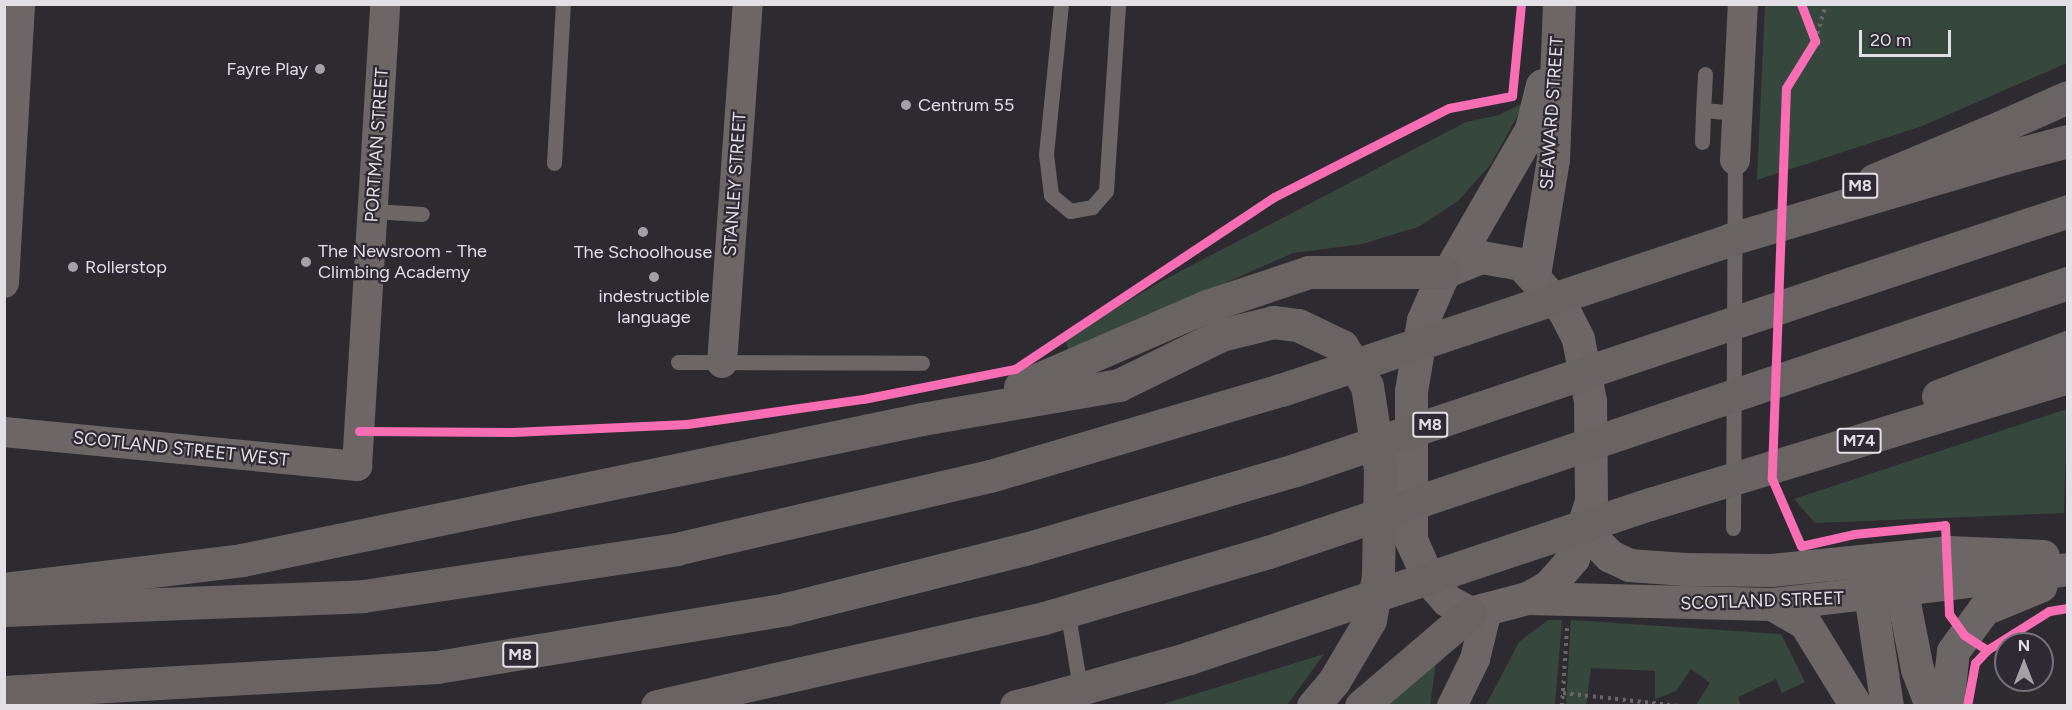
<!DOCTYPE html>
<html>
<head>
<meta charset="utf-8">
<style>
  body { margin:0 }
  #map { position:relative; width:2072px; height:710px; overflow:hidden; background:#2e2b30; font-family:Figtree,sans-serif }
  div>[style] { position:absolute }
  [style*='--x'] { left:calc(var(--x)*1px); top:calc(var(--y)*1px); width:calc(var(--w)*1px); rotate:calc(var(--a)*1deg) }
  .green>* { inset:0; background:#36483e }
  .path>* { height:4px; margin-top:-2px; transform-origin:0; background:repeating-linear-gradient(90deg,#6a6666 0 3px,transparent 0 7.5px) }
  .service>* { height:15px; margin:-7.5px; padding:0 7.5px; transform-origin:7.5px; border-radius:7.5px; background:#6c6666 }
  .minor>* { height:30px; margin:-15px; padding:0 15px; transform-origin:15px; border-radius:15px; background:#6c6666 }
  .tertiary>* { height:33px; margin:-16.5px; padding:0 16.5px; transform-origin:16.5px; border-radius:16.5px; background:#6c6666 }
  .motorway>* { height:33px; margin:-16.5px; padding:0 16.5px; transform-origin:16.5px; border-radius:16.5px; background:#6a6364 }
  .motorway-bridge>* { height:33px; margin:-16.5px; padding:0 16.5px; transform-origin:16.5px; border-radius:16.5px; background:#6a6364 }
  .cycleway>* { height:9px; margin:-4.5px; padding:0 4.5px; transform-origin:4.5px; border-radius:4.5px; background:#f96db3 }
  .dots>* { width:16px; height:16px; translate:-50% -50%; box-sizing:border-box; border:3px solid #2e2932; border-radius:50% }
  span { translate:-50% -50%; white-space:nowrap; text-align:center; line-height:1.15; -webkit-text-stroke:4.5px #2e2932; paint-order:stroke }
  .shield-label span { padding:2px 4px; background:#2e2932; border:2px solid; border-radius:4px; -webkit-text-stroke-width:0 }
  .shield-label { font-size:16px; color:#e3e0e5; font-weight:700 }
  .poi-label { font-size:18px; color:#e3e0e5 }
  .right { translate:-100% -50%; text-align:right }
  .left { translate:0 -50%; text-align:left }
  .street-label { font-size:18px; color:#e3e0e5 }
  .frame { position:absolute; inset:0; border:6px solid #e3e0e5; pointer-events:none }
  .north { position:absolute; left:1994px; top:632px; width:60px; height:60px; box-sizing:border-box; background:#2e2932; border:2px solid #76727a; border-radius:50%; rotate:0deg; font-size:16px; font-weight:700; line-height:24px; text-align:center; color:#e3e0e5 }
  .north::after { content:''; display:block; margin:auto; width:21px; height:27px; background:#a4a1a6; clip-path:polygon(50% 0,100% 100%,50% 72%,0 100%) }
  .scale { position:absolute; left:1859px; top:30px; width:92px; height:27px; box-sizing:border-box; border:3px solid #e3e0e5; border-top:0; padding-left:8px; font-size:18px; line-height:21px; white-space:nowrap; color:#e3e0e5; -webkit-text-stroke:4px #2e2932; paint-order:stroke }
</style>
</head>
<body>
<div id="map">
  <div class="green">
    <div style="clip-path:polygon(1765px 5px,2067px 5px,2067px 63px,1922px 126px,1757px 180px)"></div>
    <div style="clip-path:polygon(1525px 102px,1491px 164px,1458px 201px,1418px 227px,1362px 244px,1293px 253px,1069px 352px,1065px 339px,1160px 282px,1466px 122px,1499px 115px)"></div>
    <div style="clip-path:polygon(2067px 409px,2064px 513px,1815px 523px,1794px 499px)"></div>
    <div style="clip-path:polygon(1548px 620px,1562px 620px,1555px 705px,1486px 705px,1519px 642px)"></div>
    <div style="clip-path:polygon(1571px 620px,1781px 634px,1805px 682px,1782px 693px,1776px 679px,1738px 697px,1741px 705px,1696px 705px,1710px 683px,1691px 669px,1676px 691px,1655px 699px,1655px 671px,1591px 668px,1586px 705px,1566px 705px)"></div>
    <div style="clip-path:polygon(1324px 654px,1287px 705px,1160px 705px)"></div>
    <div style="clip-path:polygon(1437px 656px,1430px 705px,1369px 705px)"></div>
  </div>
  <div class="path">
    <div style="--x:1815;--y:41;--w:39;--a:-73"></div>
    <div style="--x:1563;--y:693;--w:117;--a:6.4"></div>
    <div style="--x:1562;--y:706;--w:78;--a:-86.3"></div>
  </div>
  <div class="service">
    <div style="--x:1061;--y:4;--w:151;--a:95.7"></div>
    <div style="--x:1046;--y:154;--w:41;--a:83"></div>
    <div style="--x:1051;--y:195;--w:25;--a:40"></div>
    <div style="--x:1070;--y:211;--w:22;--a:-10"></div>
    <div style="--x:1092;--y:207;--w:21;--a:-49"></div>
    <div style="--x:1106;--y:191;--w:187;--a:-86.3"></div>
    <div style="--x:1705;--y:74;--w:36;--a:93"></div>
    <div style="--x:1703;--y:110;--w:34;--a:5"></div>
    <div style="--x:1702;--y:142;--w:32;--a:-88"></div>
    <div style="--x:554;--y:163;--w:159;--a:-86.8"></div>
    <div style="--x:373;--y:211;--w:49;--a:3.5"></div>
    <div style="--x:678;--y:362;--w:244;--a:0.2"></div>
    <div style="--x:1733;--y:528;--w:368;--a:-89.7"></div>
    <div style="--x:1070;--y:627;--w:80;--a:80.7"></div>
  </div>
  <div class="minor">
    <div style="--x:1735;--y:160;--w:156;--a:-87.1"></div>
    <div style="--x:4;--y:283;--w:279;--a:-86.7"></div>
    <div style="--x:722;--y:363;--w:360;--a:-85.9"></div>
    <div style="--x:4;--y:432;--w:355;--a:5.5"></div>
    <div style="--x:357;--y:466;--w:463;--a:-86.5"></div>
    <div style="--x:1452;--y:706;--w:52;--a:-63.9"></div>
    <div style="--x:1475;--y:659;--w:50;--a:-76.2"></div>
  </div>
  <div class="tertiary">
    <div style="--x:1481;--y:257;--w:41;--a:9.9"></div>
    <div style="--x:1521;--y:264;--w:64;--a:47.5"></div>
    <div style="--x:1564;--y:311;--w:31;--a:63"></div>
    <div style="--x:1578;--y:339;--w:63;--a:79"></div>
    <div style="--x:1590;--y:401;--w:100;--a:89.4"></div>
    <div style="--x:1591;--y:501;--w:60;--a:107.5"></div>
    <div style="--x:1573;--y:558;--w:37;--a:131"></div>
    <div style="--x:1549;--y:586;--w:25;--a:151"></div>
    <div style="--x:1527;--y:598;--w:59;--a:165.3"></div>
    <div style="--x:1470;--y:613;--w:26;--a:-151"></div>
    <div style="--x:1447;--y:600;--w:27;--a:-132"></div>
    <div style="--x:1429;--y:580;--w:44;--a:-114.2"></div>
    <div style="--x:1411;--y:540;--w:149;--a:-90"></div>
    <div style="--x:1411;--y:391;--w:72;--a:-80.4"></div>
    <div style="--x:1423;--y:320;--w:52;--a:-66.4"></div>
    <div style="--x:1444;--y:272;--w:40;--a:-22"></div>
    <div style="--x:1452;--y:266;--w:158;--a:-60"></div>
    <div style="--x:1531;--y:129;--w:45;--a:-76"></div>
    <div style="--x:1534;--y:275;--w:118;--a:-80.7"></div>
    <div style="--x:1553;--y:159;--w:155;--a:-87.8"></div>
    <div style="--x:1585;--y:531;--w:35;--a:45"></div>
    <div style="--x:1610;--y:556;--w:21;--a:25"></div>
    <div style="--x:1629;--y:565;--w:56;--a:4.1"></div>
    <div style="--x:1685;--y:569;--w:86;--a:0.7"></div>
    <div style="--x:1771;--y:570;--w:177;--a:-5.8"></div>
    <div style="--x:1947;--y:552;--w:96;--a:2.4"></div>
    <div style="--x:1897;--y:567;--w:104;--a:78.9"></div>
    <div style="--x:1917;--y:669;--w:40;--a:69"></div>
    <div style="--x:1867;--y:574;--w:134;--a:81.4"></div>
    <div style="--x:1527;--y:598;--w:245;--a:1.4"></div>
    <div style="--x:1772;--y:604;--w:298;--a:-6.7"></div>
    <div style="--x:1772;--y:604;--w:38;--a:30"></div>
    <div style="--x:1805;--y:623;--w:97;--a:58.4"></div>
    <div style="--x:1947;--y:706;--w:55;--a:-83.8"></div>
    <div style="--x:1953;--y:651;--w:52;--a:-53.6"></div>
    <div style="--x:1984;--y:609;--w:61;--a:-22.3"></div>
  </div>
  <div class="motorway">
    <div style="--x:1989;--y:132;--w:86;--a:-23.9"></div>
    <div style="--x:2015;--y:155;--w:55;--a:-14.8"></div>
    <div style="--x:1831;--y:290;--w:250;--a:-18.4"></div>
    <div style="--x:1827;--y:364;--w:254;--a:-18.6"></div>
    <div style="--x:1020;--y:387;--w:204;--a:-23.4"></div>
    <div style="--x:1207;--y:306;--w:108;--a:-18.4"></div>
    <div style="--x:1309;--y:272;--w:135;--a:0"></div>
    <div style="--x:4;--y:589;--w:240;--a:-6.9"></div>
    <div style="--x:242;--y:560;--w:694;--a:-11.71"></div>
    <div style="--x:922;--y:419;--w:200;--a:-9.8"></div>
    <div style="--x:1119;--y:385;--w:114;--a:-26.1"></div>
    <div style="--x:1221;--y:335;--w:54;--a:-14"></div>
    <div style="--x:1273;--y:322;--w:25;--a:7"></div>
    <div style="--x:1298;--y:325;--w:49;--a:25.5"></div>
    <div style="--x:1342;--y:346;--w:47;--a:58"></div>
    <div style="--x:1367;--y:386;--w:84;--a:81.1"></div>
    <div style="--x:1380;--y:469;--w:107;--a:91.1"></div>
    <div style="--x:1378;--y:576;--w:45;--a:100.3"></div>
    <div style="--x:1370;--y:620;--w:71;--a:120.5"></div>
    <div style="--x:1334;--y:681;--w:33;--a:130"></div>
    <div style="--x:4;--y:610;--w:359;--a:-2.2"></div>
    <div style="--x:363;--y:596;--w:317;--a:-8.5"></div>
    <div style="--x:676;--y:549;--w:322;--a:-13.1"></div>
    <div style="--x:4;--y:692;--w:434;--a:-3.3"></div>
    <div style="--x:437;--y:667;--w:354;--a:-9.4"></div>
    <div style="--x:786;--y:609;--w:246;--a:-14.1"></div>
    <div style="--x:657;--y:706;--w:397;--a:-12.8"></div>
    <div style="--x:1016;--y:706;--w:26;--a:-13"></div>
    <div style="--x:1361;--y:706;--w:143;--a:-40.5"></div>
  </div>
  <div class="motorway-bridge">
    <div style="--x:1874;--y:180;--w:125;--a:-22.7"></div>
    <div style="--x:1938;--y:396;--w:139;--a:-20.7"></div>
    <div style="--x:990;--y:476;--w:303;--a:-16.5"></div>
    <div style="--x:1281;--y:390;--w:475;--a:-18.5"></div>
    <div style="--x:1731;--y:239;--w:296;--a:-16.5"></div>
    <div style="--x:1025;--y:549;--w:281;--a:-16.3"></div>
    <div style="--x:1295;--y:470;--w:565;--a:-18.56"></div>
    <div style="--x:1044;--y:618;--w:234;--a:-16.4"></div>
    <div style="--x:1268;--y:552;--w:590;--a:-18.59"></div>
    <div style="--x:1041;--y:700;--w:154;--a:-15.8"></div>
    <div style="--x:1189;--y:658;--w:486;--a:-18.5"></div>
    <div style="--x:1650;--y:504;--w:437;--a:-16.9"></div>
  </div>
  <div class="cycleway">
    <div style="--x:1801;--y:4;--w:40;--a:69"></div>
    <div style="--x:1815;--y:41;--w:55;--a:121.7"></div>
    <div style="--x:1786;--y:88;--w:391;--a:92.1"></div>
    <div style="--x:1772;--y:479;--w:73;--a:66.6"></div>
    <div style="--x:1801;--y:546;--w:54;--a:-12.8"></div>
    <div style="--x:1854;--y:534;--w:91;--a:-5.6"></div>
    <div style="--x:1945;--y:525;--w:89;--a:87.4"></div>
    <div style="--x:1949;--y:614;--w:26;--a:54"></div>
    <div style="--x:1964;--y:635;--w:27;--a:33"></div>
    <div style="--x:359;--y:431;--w:154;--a:0.4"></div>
    <div style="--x:513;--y:432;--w:174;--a:-2.6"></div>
    <div style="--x:687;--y:424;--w:178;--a:-8.1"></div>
    <div style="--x:863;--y:399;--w:155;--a:-11.2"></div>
    <div style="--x:1015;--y:369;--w:311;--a:-33.6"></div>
    <div style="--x:1274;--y:197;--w:196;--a:-27"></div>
    <div style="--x:1449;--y:108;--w:64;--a:-10.8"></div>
    <div style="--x:1512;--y:96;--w:92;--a:-84.4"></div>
    <div style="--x:1967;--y:706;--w:44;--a:-79.5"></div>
    <div style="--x:1975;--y:663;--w:18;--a:-47"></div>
    <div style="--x:1987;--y:650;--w:73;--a:-32.2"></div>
    <div style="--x:2049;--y:611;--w:19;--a:-9"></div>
  </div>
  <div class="dots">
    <div style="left:320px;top:69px;background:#a4a1a6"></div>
    <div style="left:906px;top:105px;background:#a4a1a6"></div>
    <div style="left:643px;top:232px;background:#a4a1a6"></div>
    <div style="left:306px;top:262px;background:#a4a1a6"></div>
    <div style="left:73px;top:267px;background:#a4a1a6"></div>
    <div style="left:654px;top:277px;background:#a4a1a6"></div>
  </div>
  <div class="shield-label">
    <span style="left:1860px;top:186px">M8</span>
    <span style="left:1430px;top:425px">M8</span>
    <span style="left:1859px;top:441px">M74</span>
    <span style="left:520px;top:655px">M8</span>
  </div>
  <div class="poi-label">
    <span class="right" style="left:308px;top:69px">Fayre Play</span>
    <span class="left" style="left:918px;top:105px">Centrum 55</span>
    <span class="left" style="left:318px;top:262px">The Newsroom - The<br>Climbing Academy</span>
    <span style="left:643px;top:252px">The Schoolhouse</span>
    <span class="left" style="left:85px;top:267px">Rollerstop</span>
    <span style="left:654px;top:307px">indestructible<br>language</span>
  </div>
  <div class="street-label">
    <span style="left:1552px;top:113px;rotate:-86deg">SEAWARD STREET</span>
    <span style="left:377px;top:145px;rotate:-86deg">PORTMAN STREET</span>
    <span style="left:735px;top:184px;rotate:-86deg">STANLEY STREET</span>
    <span style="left:181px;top:449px;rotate:6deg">SCOTLAND STREET WEST</span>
    <span style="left:1762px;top:601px;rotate:-2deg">SCOTLAND STREET</span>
  </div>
  <div class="frame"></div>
  <div class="north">N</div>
  <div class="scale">20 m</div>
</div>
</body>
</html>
